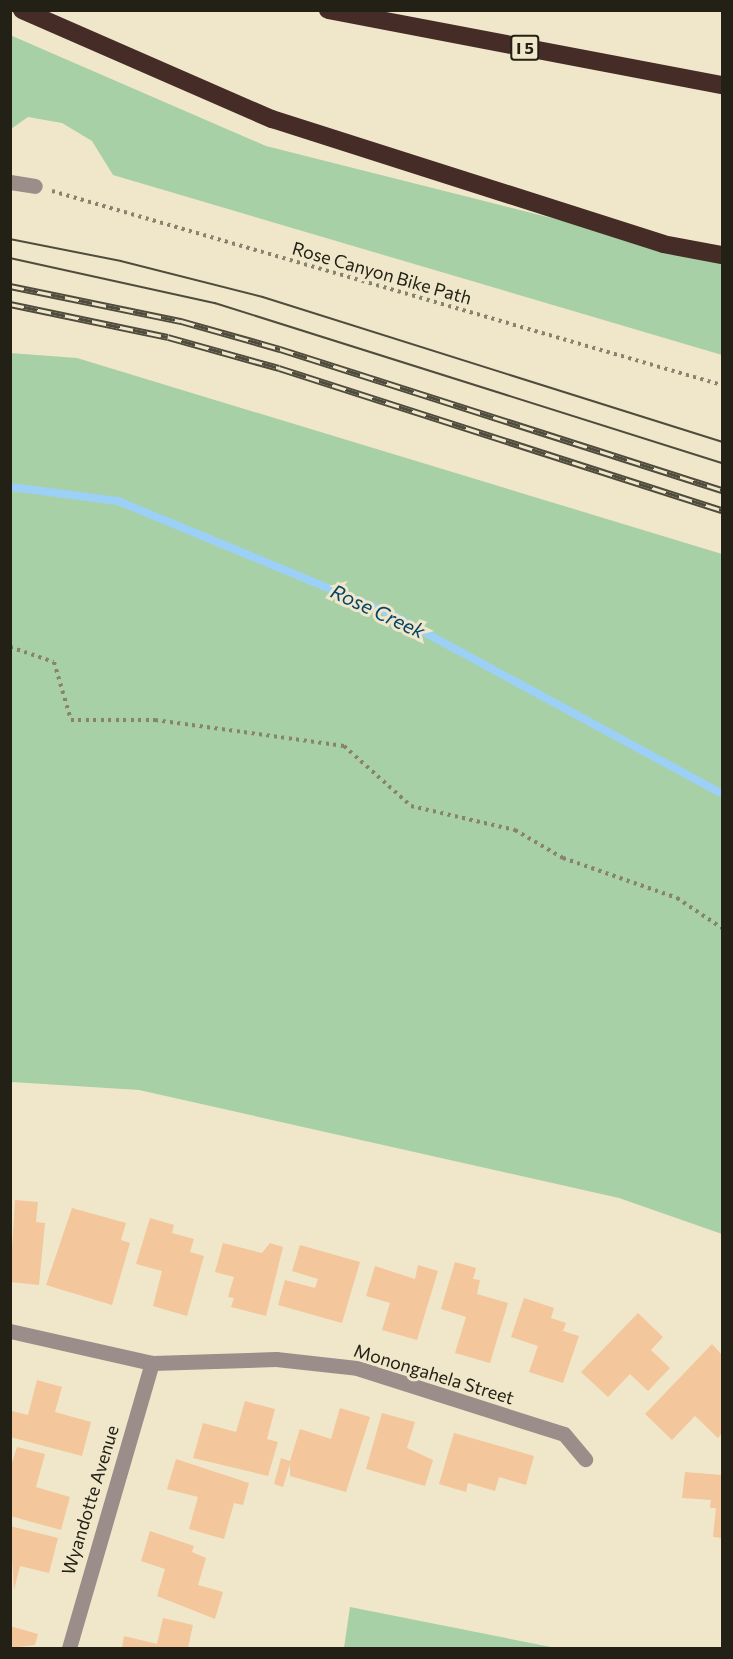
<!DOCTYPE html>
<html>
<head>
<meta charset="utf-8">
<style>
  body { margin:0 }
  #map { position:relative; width:733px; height:1659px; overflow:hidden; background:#f0e7cb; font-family:Commissioner,sans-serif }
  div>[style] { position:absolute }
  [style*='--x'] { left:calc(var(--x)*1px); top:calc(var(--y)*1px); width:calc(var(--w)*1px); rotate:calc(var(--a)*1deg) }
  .green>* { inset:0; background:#a8d0a6 }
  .stream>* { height:8px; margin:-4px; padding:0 4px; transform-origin:4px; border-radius:4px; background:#9cd0f6 }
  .building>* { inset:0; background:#f3c69b }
  .path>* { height:4px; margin-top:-2px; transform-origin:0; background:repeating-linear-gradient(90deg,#88826f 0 3px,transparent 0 7.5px) }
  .minor>* { height:15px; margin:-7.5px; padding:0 7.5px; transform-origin:7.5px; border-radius:7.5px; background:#9b8d8a }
  .tertiary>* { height:15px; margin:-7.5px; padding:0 7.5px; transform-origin:7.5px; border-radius:7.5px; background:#9b8d8a }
  .motorway>* { height:18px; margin:-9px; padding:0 9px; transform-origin:9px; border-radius:9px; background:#452c27 }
  .tram>* { height:1.5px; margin:-0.75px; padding:0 0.75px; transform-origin:0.75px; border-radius:0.75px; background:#504c3d }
  .rail>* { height:7px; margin-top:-3.5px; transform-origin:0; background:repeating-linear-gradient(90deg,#f0e7cb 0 14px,#504c3d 0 28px); box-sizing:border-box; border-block:2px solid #504c3d }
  span { translate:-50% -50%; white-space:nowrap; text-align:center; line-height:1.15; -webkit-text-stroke:6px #f0e7cb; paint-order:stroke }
  .shield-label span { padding:2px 4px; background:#f0e7cb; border:2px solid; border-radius:4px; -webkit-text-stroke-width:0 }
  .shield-label { font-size:16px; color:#232015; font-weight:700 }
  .street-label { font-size:18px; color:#232015 }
  .water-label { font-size:20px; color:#034469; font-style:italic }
  .frame { position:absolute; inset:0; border:12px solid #232015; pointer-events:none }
</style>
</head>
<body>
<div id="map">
  <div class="green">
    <div style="clip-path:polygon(10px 35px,266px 146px,722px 261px,722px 355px,113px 175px,92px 141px,62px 123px,28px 117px,11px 129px)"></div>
    <div style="clip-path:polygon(10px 353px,77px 358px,722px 554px,722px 1234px,619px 1198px,139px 1090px,11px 1082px)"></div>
    <div style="clip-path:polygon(350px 1607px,556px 1648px,344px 1648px)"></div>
  </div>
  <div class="stream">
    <div style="--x:10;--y:487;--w:109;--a:7.4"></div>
    <div style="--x:118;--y:501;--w:293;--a:22.5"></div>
    <div style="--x:389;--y:613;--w:379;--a:28.5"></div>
  </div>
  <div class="building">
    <div style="clip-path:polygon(15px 1200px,38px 1202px,36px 1222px,45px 1223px,39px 1285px,10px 1282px)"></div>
    <div style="clip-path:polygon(72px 1208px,126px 1223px,121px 1240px,130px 1243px,112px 1305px,46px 1285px)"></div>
    <div style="clip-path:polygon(150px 1218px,174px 1225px,172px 1233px,194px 1239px,190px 1252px,204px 1256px,187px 1316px,153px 1306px,162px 1271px,136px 1264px)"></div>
    <div style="clip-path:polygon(223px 1243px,262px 1253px,270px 1243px,283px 1247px,266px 1316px,231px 1307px,234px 1298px,228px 1297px,234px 1277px,215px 1272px)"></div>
    <div style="clip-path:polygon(300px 1245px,360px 1262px,342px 1323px,278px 1305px,285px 1280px,315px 1288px,318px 1279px,292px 1271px)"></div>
    <div style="clip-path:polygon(455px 1262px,476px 1268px,473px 1279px,480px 1280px,477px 1294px,508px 1303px,490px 1363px,455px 1353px,466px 1317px,441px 1309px)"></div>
    <div style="clip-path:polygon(418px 1265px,438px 1271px,417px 1340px,382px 1330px,390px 1303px,366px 1296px,375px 1266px,415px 1279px)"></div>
    <div style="clip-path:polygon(524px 1298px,554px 1308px,551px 1318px,566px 1323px,563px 1331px,579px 1336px,563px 1383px,529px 1372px,538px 1346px,511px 1337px)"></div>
    <div style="clip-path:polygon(638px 1313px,663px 1337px,651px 1350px,670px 1368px,648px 1391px,630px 1374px,608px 1397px,581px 1372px)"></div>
    <div style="clip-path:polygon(712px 1344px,722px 1355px,722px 1433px,718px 1438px,695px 1416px,672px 1440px,645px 1414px)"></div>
    <div style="clip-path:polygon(37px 1380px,62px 1387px,55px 1412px,91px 1422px,82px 1456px,10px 1437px,12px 1411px,28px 1415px)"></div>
    <div style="clip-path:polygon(245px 1401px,275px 1409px,267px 1439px,278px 1442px,268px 1476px,193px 1458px,203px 1423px,236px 1432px)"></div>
    <div style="clip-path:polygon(340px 1408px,370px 1417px,346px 1492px,290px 1476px,290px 1464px,283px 1487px,274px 1484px,281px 1458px,290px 1461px,300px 1429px,331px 1439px)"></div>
    <div style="clip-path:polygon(382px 1413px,415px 1422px,407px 1448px,433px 1460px,425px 1486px,366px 1469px)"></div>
    <div style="clip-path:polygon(454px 1433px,534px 1456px,526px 1485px,499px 1477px,495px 1491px,468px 1483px,466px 1492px,439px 1484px)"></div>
    <div style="clip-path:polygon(17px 1447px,45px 1454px,36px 1487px,70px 1497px,61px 1530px,10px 1516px,10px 1469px)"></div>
    <div style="clip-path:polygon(176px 1459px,249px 1483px,243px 1505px,234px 1503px,224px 1539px,189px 1529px,198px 1497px,167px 1489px)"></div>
    <div style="clip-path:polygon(685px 1472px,722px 1475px,722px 1538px,713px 1537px,716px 1508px,710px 1508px,711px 1500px,682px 1498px)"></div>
    <div style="clip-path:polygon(10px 1526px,58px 1538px,49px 1573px,20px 1566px,14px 1590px)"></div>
    <div style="clip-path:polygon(150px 1531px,194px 1546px,192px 1552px,206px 1558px,198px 1585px,223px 1592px,215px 1619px,157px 1596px,165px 1569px,141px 1561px)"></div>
    <div style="clip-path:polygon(163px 1618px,193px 1625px,188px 1648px,122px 1648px,124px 1636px,157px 1644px)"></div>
    <div style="clip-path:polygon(10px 1626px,38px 1634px,35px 1645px,10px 1648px)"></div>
  </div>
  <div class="path">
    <div style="--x:52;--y:191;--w:698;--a:16.15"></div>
    <div style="--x:10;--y:647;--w:46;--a:18.8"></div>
    <div style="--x:54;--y:662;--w:60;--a:73.7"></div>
    <div style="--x:71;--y:720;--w:84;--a:0"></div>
    <div style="--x:155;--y:720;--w:191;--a:7.8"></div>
    <div style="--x:344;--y:746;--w:90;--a:41.8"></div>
    <div style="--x:411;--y:806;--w:107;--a:13"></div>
    <div style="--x:515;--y:830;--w:56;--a:30.3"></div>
    <div style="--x:563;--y:858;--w:121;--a:19.3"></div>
    <div style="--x:677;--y:898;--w:54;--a:33.7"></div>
  </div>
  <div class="minor">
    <div style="--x:10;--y:1331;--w:146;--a:12.7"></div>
    <div style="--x:152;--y:1363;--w:124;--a:-1.8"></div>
    <div style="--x:276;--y:1359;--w:81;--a:6.3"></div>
    <div style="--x:357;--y:1368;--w:217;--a:17.7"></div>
    <div style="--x:564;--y:1434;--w:33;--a:50"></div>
    <div style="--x:69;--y:1648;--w:297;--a:-73.8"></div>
  </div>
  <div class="tertiary">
    <div style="--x:10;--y:182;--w:25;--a:9"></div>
  </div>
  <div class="motorway">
    <div style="--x:22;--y:10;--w:273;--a:23.6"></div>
    <div style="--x:272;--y:119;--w:410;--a:17.7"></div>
    <div style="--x:663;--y:244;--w:60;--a:10.6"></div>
    <div style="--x:328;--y:10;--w:401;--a:10.8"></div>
  </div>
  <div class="tram">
    <div style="--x:10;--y:239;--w:113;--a:11.2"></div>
    <div style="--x:121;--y:261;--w:146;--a:14.2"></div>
    <div style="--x:263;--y:297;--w:481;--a:17.5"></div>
    <div style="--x:10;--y:258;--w:210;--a:12.4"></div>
    <div style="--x:215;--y:303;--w:532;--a:17.51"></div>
  </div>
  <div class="rail">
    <div style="--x:10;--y:286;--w:175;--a:11.6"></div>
    <div style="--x:181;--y:321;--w:103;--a:15.8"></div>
    <div style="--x:280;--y:349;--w:464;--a:17.7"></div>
    <div style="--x:10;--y:304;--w:161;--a:11.8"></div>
    <div style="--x:168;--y:337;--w:115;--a:15.6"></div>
    <div style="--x:279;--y:368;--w:465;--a:17.8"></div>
  </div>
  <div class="shield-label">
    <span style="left:525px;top:48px">I 5</span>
  </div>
  <div class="street-label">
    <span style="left:382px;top:273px;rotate:16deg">Rose Canyon Bike Path</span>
    <span style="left:434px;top:1374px;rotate:17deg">Monongahela Street</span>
    <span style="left:90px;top:1500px;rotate:-73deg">Wyandotte Avenue</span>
  </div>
  <div class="water-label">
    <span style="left:378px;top:611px;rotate:25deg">Rose Creek</span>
  </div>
  <div class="frame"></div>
</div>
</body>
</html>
